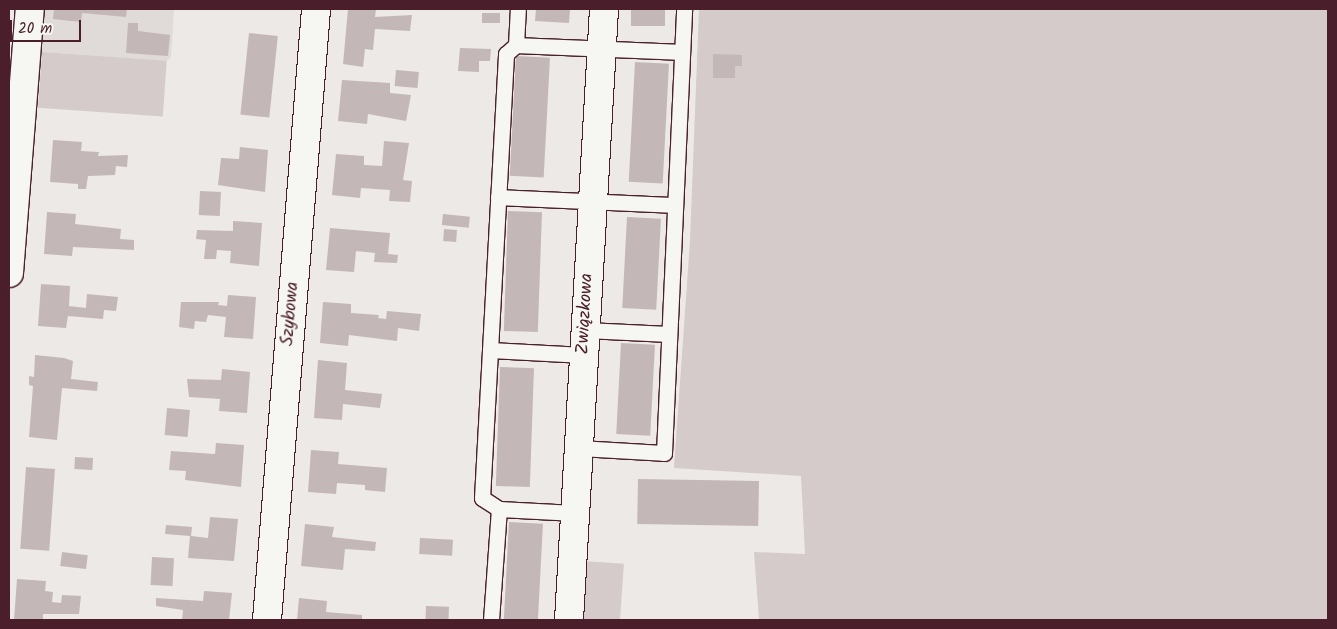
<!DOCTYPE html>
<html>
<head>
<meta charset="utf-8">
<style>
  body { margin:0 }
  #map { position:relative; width:1337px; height:629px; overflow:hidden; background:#ece9e6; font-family:Kalam,sans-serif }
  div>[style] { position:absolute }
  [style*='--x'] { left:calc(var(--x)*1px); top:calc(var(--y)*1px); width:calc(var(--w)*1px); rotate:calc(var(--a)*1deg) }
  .built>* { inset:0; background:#e0dad8 }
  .green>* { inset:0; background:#d4cbca; transform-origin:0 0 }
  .building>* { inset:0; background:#c4b7b7; transform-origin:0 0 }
  .roads { filter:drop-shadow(1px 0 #4a1f2b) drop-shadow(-1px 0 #4a1f2b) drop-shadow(0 1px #4a1f2b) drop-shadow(0 -1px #4a1f2b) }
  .lane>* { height:15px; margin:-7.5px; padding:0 7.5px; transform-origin:7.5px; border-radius:7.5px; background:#f6f6f2 }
  .street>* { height:28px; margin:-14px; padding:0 14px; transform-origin:14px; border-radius:14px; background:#f6f6f2 }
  span { translate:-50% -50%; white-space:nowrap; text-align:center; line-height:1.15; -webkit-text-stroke:4.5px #f6f6f2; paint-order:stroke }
  .street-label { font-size:18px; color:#4a1f2b }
  .frame { position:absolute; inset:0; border:10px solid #4a1f2b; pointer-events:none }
  .scale { position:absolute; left:10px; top:20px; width:71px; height:22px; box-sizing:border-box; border:2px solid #4a1f2b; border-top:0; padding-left:6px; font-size:15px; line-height:18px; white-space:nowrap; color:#4a1f2b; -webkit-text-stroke:4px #f6f6f2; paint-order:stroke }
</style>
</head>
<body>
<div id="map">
  <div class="built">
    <div style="clip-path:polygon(45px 9px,174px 9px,171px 57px,167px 61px,42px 52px)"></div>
  </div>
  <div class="green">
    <div style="clip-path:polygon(699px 9px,1328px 9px,1328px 620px,759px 620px,754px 552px,805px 554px,801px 476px,674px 468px,690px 241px)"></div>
    <div style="left:42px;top:52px;width:125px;height:56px;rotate:4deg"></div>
    <div style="left:583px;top:561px;width:41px;height:59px;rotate:4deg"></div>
  </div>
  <div class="building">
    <div style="clip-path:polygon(54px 9px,127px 9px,126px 17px,82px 13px,81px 22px,53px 19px)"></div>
    <div style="clip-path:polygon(348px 9px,376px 9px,375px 17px,412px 15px,410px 31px,375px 29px,373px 50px,365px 49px,363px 67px,343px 64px)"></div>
    <div style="clip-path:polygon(536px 9px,570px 9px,569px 23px,535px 21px)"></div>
    <div style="left:631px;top:9px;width:34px;height:17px"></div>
    <div style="left:482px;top:13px;width:18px;height:10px"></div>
    <div style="clip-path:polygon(128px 23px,138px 23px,138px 31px,170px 35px,168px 56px,126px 53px)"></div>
    <div style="left:249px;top:33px;width:29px;height:82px;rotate:6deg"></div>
    <div style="clip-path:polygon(460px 48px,491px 49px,490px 61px,479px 61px,479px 72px,458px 71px)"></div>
    <div style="clip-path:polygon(713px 54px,742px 55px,742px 66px,735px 66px,735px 78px,713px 78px)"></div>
    <div style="left:516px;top:56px;width:34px;height:120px;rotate:3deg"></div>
    <div style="left:635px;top:62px;width:34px;height:120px;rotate:3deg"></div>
    <div style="left:396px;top:70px;width:23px;height:16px;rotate:5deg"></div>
    <div style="clip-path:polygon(342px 80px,390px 83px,390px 93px,411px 95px,406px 121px,368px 114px,367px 124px,338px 121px)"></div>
    <div style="clip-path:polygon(53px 140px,82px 142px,81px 151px,99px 152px,98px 156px,128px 155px,127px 167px,116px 166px,115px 175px,88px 176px,86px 189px,78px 189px,78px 184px,50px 182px)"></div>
    <div style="clip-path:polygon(384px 141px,409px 143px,403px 180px,412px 181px,410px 202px,389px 201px,390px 190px,361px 188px,360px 198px,332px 195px,336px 154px,364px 156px,364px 165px,382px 166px)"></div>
    <div style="clip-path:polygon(240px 147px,268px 150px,265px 192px,218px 185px,221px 158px,239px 159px)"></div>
    <div style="left:200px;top:191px;width:21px;height:24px;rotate:3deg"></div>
    <div style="left:508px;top:211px;width:34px;height:120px;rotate:2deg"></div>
    <div style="clip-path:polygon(47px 212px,76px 214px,75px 224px,121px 229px,120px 239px,134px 240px,134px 250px,73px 247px,72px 256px,44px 254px)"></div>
    <div style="left:443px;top:214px;width:27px;height:11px;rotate:6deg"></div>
    <div style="left:627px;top:217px;width:34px;height:91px;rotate:3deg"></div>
    <div style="clip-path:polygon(233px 221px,262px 223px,259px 266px,230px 263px,231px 251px,217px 250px,216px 259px,204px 259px,206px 240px,196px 239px,197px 230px,233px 231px)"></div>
    <div style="clip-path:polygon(330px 228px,390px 233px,388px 254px,398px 255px,397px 263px,374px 262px,375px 253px,356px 251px,354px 272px,326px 270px)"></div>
    <div style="left:444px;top:229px;width:13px;height:12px;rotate:4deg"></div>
    <div style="clip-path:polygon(41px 284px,70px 286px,69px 306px,86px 308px,87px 294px,118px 297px,116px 311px,104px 310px,103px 319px,68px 316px,66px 328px,38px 326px)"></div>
    <div style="clip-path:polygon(228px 295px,256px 297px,253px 339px,224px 337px,226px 317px,208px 315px,206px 322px,195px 321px,194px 329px,179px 327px,181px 302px,219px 302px,218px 305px,227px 306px)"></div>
    <div style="clip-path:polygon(323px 302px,351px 304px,351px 313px,379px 315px,378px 318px,386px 319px,387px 311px,421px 314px,419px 331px,398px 328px,397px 341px,349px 335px,348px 346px,320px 343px)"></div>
    <div style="left:621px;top:343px;width:34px;height:91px;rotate:3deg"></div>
    <div style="clip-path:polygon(35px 355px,64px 358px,73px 361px,71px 379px,98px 382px,97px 391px,62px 388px,57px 440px,29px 437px,33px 386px,29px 385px,29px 376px,34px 377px)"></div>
    <div style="clip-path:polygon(318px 360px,347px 363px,345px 390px,382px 394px,380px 408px,343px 404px,342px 420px,314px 418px)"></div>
    <div style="left:500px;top:367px;width:34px;height:119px;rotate:2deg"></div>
    <div style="clip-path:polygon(222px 369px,250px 372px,247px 413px,219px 411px,220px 399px,189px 397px,187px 379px,221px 380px)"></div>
    <div style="left:167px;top:408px;width:23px;height:27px;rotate:5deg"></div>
    <div style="clip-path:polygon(216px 443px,244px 445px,241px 487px,185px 480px,186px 471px,169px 470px,171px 451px,215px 454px)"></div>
    <div style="clip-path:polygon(311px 450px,339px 452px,338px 464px,387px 468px,385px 492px,365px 490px,365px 485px,337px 483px,336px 494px,308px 492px)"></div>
    <div style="left:75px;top:457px;width:18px;height:12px;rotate:3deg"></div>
    <div style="left:26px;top:467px;width:29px;height:82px;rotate:4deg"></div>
    <div style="left:638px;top:479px;width:121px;height:45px;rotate:1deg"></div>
    <div style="clip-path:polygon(210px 517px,238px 519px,234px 561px,188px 558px,190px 536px,165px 534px,166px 525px,192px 527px,191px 536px,208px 538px)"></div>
    <div style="left:509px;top:522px;width:34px;height:98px;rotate:3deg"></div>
    <div style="clip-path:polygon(305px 524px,334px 527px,332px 537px,376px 542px,375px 551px,345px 549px,343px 570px,301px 566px)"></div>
    <div style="left:420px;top:538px;width:33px;height:16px;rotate:3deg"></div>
    <div style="left:62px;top:552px;width:26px;height:14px;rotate:7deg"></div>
    <div style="left:152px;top:557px;width:22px;height:28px;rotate:3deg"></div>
    <div style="clip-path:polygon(17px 579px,46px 581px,45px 591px,53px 592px,52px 602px,61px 603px,62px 595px,81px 596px,79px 614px,43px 614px,43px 620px,14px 620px)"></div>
    <div style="clip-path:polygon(204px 591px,232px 593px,229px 620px,182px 620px,183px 610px,156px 606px,156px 598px,203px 601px)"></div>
    <div style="clip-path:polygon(299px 598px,327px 601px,326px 612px,362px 615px,362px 620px,297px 620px)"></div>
    <div style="left:426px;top:606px;width:23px;height:14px;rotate:2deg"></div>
  </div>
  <div class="roads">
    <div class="lane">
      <div style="--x:516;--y:45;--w:166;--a:2.4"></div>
      <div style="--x:498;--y:197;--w:177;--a:2.6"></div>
      <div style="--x:585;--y:330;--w:84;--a:2.7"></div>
      <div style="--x:490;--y:350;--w:94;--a:3"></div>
      <div style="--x:578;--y:448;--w:86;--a:3.3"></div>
      <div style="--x:664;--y:453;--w:444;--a:-87.4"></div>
      <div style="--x:499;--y:509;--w:76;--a:3"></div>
      <div style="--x:491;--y:620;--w:111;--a:-85.9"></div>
      <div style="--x:499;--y:509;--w:20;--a:-147"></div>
      <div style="--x:482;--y:498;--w:445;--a:-86.9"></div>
      <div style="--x:506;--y:54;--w:13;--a:-42"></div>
      <div style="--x:516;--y:45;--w:36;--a:-87"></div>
    </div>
    <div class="street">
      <div style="--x:9;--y:273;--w:265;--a:-85.5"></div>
      <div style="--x:267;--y:620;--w:613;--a:-85.41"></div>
      <div style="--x:569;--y:620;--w:612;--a:-86.72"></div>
    </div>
  </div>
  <div class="street-label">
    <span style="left:291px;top:314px;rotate:-85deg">Szybowa</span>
    <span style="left:586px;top:314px;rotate:-87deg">Związkowa</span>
  </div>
  <div class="frame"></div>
  <div class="scale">20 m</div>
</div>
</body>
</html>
